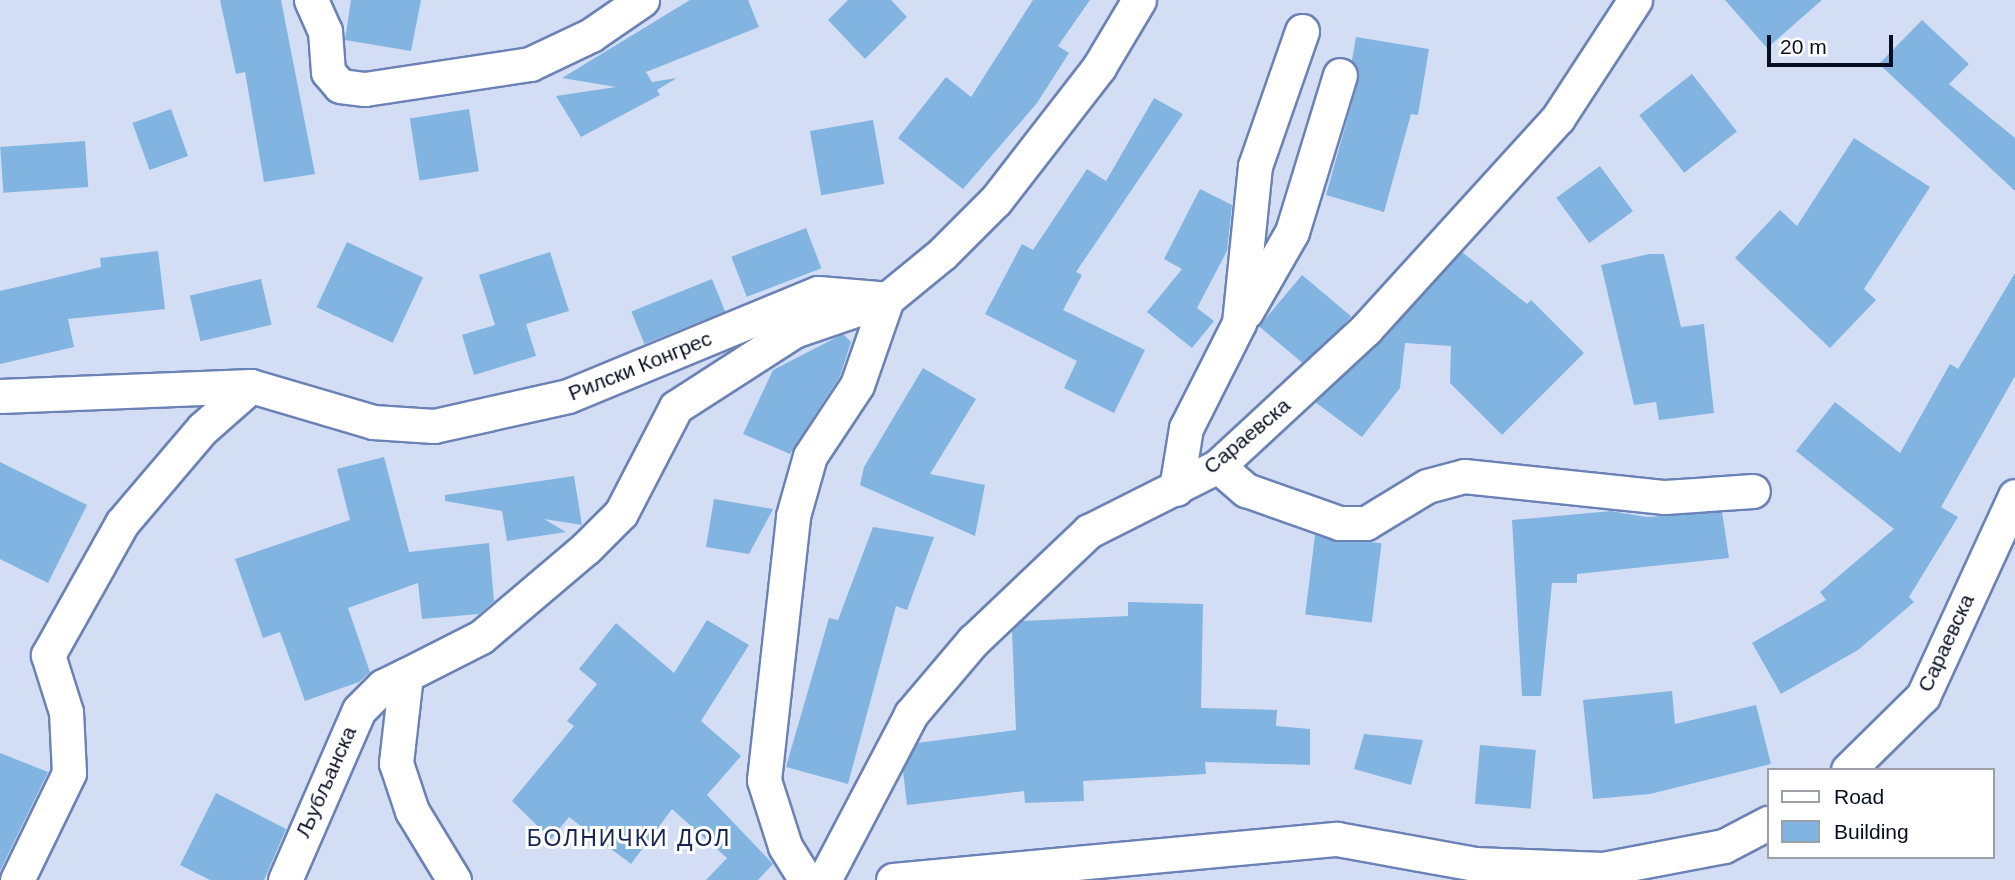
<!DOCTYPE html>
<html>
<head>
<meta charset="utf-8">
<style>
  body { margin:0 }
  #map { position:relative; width:2015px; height:880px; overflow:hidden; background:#d3def5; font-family:Helvetica,sans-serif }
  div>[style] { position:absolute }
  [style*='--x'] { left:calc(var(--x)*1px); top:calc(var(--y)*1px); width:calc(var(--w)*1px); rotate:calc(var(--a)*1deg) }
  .building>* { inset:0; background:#81b4e0; transform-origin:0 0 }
  .roads { filter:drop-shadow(2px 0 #6b82b6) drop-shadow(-2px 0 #6b82b6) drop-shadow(0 2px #6b82b6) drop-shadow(0 -2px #6b82b6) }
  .street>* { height:33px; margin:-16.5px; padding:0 16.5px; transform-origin:16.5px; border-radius:16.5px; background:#fff }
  span { translate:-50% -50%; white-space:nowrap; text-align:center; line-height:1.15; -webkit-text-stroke:6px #fff; paint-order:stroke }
  .street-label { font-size:21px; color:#060e21 }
  .neighbourhood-label { font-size:23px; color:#152652; letter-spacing:2px }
  .legend { position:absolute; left:1767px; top:768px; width:228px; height:91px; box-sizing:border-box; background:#fff; border:2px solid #9b9fa6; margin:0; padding:9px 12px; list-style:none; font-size:21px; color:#060e21 }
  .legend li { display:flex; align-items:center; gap:14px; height:35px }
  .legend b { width:35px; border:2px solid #9b9fa6 }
  .scale { position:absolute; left:1767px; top:35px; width:126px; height:32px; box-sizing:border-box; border:4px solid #060e21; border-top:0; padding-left:9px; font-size:21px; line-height:24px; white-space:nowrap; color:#060e21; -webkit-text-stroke:5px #fff; paint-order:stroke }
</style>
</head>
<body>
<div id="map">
  <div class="building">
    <div style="clip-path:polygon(220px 0,281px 0,315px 174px,264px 182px,245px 72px,236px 74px)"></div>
    <div style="clip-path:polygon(351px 0,421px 0,411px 51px,345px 40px)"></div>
    <div style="clip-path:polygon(690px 0,748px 0,759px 27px,646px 72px,652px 82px,677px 78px,657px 90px,660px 95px,581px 137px,556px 96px,616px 87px,562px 78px)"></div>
    <div style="clip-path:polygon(848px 0,891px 0,907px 17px,865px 59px,828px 20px)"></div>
    <div style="clip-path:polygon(1033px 0,1090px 0,1058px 46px,1069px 53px,1037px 103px,963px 189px,898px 138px,946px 77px,971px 97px)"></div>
    <div style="clip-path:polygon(1725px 0,1822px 0,1767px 48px)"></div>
    <div style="clip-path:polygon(1922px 20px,1969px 64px,1949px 84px,2015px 138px,2015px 191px,1879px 64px)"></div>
    <div style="clip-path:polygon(1356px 37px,1429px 49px,1418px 115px,1411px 114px,1384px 212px,1326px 195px,1358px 81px,1352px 60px)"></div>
    <div style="left:1692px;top:74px;width:73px;height:67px;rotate:52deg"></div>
    <div style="clip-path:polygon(1154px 98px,1183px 114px,1076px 272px,1082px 275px,1063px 310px,1145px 350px,1114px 413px,1064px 388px,1077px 361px,985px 314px,1022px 244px,1033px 250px,1087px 169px,1106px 181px)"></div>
    <div style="left:171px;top:109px;width:50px;height:41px;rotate:70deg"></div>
    <div style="left:469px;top:109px;width:63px;height:60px;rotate:81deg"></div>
    <div style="left:873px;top:120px;width:65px;height:64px;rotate:80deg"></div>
    <div style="clip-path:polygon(1854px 138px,1930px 187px,1864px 289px,1876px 300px,1830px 348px,1735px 258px,1780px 210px,1797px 226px)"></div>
    <div style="left:85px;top:141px;width:46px;height:85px;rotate:86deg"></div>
    <div style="left:1600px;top:166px;width:56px;height:54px;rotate:54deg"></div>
    <div style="clip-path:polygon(1200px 189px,1232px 205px,1227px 251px,1197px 308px,1214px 321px,1192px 348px,1147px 312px,1182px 269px,1164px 259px)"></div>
    <div style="left:806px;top:228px;width:43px;height:80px;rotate:69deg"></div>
    <div style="left:347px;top:242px;width:84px;height:72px;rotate:25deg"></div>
    <div style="clip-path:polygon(158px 251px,165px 309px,68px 319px,74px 347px,0 364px,0 291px,101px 267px,100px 258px)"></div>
    <div style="clip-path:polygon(550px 252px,569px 311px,526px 324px,536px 356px,474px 375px,462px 335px,495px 325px,479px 275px)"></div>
    <div style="clip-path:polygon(1462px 252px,1527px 304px,1531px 300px,1584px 353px,1502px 435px,1450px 383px,1451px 346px,1405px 343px,1400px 388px,1362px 437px,1315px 402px)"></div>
    <div style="clip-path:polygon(1649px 254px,1664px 254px,1681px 327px,1704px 324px,1714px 413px,1659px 420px,1656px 402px,1634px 405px,1601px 265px)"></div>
    <div style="clip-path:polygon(2015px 273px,2015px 376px,1941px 507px,1958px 517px,1909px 597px,1914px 602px,1858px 650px,1781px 694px,1752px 643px,1826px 600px,1820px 592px,1894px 529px,1796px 451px,1835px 402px,1900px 453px,1950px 364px,1958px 369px)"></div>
    <div style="left:1302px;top:275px;width:64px;height:67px;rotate:40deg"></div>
    <div style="left:261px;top:279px;width:47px;height:73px;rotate:77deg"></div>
    <div style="left:712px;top:279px;width:35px;height:87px;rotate:68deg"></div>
    <div style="clip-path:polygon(843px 334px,851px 342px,840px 376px,790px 454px,743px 434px,773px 370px)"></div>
    <div style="clip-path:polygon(923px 368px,976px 399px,930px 474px,985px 485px,975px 536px,860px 485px,864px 467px)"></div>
    <div style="clip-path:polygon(384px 457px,409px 552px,489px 543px,494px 601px,479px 614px,422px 619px,418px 583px,348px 608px,370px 672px,359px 682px,305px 701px,280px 632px,263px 638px,235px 559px,350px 520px,337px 469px)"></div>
    <div style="clip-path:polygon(0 462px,87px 505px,48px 583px,0 559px)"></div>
    <div style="clip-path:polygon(574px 476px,582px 525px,544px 519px,566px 532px,507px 541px,502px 511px,445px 501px,445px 495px)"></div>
    <div style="clip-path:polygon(714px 499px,773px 509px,749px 554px,706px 547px)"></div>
    <div style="clip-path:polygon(1611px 511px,1646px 517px,1722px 512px,1729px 558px,1577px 574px,1577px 583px,1552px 583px,1541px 696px,1522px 696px,1512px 520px)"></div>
    <div style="clip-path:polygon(873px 527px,934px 537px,907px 610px,896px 606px,848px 784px,786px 767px,829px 618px,838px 620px)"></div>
    <div style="left:1315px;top:535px;width:67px;height:80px;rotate:7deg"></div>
    <div style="clip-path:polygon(1128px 602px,1203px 604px,1201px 708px,1277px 710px,1276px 726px,1310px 729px,1310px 765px,1205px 762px,1206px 774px,1083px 781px,1084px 801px,1025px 803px,1024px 791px,907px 805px,903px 771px,917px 743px,1016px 730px,1012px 631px,1022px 621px,1128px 616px)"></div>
    <div style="clip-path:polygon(707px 620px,749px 645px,701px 721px,741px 756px,707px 795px,773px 864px,758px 880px,706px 880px,727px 858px,672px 809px,631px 864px,569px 817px,551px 839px,512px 801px,574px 726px,567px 721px,597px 684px,579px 669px,616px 623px,674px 673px)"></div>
    <div style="clip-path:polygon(1672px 691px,1675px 724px,1756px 705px,1771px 764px,1650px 794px,1593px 799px,1583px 700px)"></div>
    <div style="clip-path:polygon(1364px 734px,1423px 740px,1411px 785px,1354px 769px)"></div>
    <div style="left:1480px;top:745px;width:56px;height:59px;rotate:5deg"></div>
    <div style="clip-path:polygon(0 753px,48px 772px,0 871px)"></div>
    <div style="clip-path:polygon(216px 793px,286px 829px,264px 880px,210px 880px,180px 865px)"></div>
  </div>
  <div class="roads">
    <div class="street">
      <div style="--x:311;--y:0;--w:34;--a:66"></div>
      <div style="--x:325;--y:31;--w:41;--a:85.8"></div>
      <div style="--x:328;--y:72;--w:18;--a:49"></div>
      <div style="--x:340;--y:86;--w:25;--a:7"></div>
      <div style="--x:365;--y:89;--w:167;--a:-8.6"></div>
      <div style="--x:530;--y:64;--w:68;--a:-25.4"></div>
      <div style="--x:591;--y:35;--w:62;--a:-34.5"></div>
      <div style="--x:1246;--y:312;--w:92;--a:-60.1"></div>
      <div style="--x:1292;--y:232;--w:164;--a:-73"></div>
      <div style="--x:0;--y:396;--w:251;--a:-2.3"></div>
      <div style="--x:251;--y:386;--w:127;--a:16.4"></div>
      <div style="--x:373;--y:422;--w:61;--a:3.8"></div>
      <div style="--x:434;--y:426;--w:137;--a:-12.6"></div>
      <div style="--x:568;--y:396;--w:270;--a:-22.4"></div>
      <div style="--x:818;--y:293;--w:60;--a:4.8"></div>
      <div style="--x:1218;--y:466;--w:37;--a:41"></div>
      <div style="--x:1246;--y:490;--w:99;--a:19.5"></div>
      <div style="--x:1339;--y:523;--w:27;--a:0"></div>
      <div style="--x:1366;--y:523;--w:71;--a:-31.2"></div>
      <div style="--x:1427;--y:486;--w:38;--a:-15"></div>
      <div style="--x:1464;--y:476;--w:202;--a:6"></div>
      <div style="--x:1665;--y:497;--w:88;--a:-3.9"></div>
      <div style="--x:1176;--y:489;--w:62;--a:-80.7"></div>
      <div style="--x:1186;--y:428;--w:118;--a:-63.2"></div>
      <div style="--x:1239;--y:323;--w:158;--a:-84.2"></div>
      <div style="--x:1255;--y:166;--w:143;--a:-70.8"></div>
      <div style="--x:406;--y:675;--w:84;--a:-26.9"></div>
      <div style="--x:481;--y:637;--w:138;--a:-40.3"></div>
      <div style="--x:586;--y:548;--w:49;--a:-45"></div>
      <div style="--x:621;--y:513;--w:119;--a:-62.6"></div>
      <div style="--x:676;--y:407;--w:140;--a:-32.8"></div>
      <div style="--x:794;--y:331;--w:98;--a:-19"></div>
      <div style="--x:887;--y:299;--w:71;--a:-39.3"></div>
      <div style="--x:942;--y:254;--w:76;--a:-45"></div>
      <div style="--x:996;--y:200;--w:168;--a:-52.2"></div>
      <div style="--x:1099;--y:67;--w:78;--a:-59.2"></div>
      <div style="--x:1848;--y:770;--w:105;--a:-44.6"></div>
      <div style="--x:1923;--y:696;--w:220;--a:-65.3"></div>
      <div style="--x:17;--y:880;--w:119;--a:-64.1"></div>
      <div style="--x:69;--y:773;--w:61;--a:-92.8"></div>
      <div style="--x:66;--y:712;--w:60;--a:-107.5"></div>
      <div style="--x:48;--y:655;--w:151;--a:-60.7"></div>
      <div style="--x:122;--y:523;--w:123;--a:-49.6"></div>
      <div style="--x:202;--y:429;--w:65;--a:-41.3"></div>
      <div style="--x:285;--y:880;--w:185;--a:-66.5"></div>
      <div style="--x:359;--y:710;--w:34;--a:-45"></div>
      <div style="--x:383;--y:686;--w:25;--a:-26"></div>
      <div style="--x:406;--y:675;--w:89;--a:96.5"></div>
      <div style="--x:396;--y:763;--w:51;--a:71.6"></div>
      <div style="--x:412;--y:811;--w:81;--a:58.7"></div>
      <div style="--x:806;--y:880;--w:40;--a:-122"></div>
      <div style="--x:785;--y:846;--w:69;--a:-107.7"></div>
      <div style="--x:764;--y:780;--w:266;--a:-83.7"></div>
      <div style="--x:793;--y:516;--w:62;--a:-74.2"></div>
      <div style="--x:810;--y:456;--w:85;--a:-56.5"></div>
      <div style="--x:857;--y:385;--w:91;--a:-70.8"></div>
      <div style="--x:824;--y:880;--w:187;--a:-62.3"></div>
      <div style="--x:911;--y:714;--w:96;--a:-49.7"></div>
      <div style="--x:973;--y:641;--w:160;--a:-43.5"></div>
      <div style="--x:1089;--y:531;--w:144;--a:-26.7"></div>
      <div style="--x:1218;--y:466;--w:202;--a:-42.8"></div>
      <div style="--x:1366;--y:329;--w:285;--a:-47.7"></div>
      <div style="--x:1558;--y:118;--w:141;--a:-56.9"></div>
      <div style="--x:893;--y:880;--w:446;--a:-5.3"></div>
      <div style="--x:1337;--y:839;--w:139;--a:10.3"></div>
      <div style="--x:1474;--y:864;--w:129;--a:2.2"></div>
      <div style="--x:1603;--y:869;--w:123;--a:-10.8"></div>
      <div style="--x:1724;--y:846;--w:50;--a:-27.6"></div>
    </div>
  </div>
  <div class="street-label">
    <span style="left:640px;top:366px;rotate:-22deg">Рилски Конгрес</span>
    <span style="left:1247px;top:436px;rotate:-40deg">Сараевска</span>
    <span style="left:1946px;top:643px;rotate:-65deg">Сараевска</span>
    <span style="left:326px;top:782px;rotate:-66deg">Љубљанска</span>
  </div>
  <div class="neighbourhood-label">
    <span style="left:629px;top:838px">БОЛНИЧКИ ДОЛ</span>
  </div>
  <ul class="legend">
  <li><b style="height:9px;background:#fff"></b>Road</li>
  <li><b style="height:19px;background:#81b4e0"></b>Building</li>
  </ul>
  <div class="scale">20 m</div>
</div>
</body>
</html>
